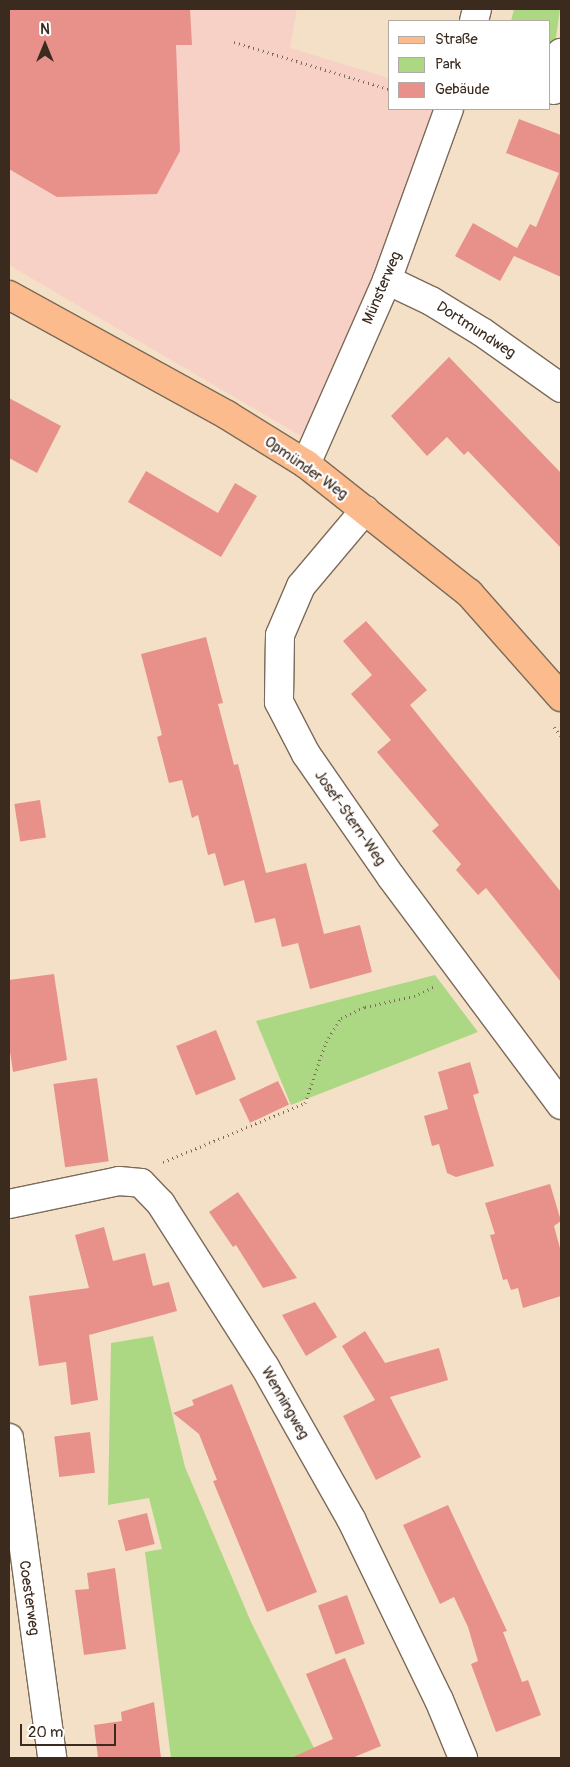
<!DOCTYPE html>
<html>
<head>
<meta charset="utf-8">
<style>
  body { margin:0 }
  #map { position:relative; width:570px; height:1767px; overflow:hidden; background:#f4e0c6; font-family:Pangolin,sans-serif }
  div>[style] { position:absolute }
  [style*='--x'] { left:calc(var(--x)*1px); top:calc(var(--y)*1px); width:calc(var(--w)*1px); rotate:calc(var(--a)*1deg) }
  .built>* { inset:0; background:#f7d1c6 }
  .green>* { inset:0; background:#add883 }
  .building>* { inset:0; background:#e7918a; transform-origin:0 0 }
  .path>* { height:3px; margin-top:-1.5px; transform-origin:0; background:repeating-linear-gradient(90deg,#7c6a59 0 1px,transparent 0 5px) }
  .roads { filter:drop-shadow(1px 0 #7c6a59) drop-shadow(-1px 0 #7c6a59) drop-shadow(0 1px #7c6a59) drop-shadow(0 -1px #7c6a59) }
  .minor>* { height:28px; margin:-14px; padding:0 14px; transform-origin:14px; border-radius:14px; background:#fff }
  .major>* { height:28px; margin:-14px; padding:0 14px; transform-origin:14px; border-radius:14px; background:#fbbb8c }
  span { translate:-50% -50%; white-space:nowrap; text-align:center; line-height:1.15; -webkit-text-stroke:4.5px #fff; paint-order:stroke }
  .street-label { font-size:15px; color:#3b2a1e }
  .frame { position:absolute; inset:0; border:10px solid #3b2a1e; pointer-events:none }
  .legend { position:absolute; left:388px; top:20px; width:162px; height:90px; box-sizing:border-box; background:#fff; border:1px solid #b1aaa5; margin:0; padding:6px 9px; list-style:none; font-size:15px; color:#3b2a1e }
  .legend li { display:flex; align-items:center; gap:10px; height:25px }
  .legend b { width:25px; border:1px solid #b1aaa5 }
  .north { position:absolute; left:20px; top:20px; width:50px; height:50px; -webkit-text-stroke:4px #fff; paint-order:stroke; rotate:0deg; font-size:14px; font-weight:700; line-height:20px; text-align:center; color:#3b2a1e }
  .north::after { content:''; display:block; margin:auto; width:18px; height:22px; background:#3b2a1e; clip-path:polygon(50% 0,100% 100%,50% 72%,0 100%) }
  .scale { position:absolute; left:20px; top:1724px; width:96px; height:22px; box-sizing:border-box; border:2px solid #3b2a1e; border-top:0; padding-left:6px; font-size:15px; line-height:18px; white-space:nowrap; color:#3b2a1e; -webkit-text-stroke:4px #fff; paint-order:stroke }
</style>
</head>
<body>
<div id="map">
  <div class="built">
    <div style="clip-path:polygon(9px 9px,297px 9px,290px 48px,389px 78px,389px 109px,442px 109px,306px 439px,9px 265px)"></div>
  </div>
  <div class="green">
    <div style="clip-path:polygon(514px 9px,560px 9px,553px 59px,549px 62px,549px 21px,511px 21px)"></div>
    <div style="clip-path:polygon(435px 975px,478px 1032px,291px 1105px,256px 1021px)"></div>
    <div style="clip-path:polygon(153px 1336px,185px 1467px,251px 1622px,319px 1758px,171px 1758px,145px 1552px,162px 1549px,149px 1498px,108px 1505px,111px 1343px)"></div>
  </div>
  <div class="building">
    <div style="clip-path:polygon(9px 9px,190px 9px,192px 45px,176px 45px,180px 151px,157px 194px,57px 197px,9px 169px)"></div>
    <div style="clip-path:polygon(519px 119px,561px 135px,561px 277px,514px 256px,500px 281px,455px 256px,473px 223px,517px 248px,530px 224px,536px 227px,559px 173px,506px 153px)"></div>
    <div style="clip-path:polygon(449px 357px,561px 473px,561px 548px,468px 451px,464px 455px,447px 437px,427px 456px,391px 416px)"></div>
    <div style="clip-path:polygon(9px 398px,61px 426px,37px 473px,9px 458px)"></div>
    <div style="clip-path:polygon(146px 471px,218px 513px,235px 483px,257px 496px,221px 557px,128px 502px)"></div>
    <div style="clip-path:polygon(366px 621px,427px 690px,410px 705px,561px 892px,561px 982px,486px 888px,478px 895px,456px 870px,461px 864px,432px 831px,439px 825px,377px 752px,391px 740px,351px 694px,372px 675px,343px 641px)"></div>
    <div style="clip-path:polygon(206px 637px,223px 703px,218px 704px,234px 765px,238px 764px,266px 873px,306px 863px,324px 934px,360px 925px,372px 972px,310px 989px,298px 943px,282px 947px,275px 918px,255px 923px,244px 880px,224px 886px,215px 853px,208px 855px,198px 815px,192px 818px,182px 780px,169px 783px,157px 737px,162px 735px,141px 654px)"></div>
    <div style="left:40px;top:800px;width:38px;height:26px;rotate:81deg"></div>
    <div style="clip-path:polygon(54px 974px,67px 1060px,13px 1072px,9px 1045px,9px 980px)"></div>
    <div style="left:216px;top:1030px;width:53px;height:43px;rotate:68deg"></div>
    <div style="clip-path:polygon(470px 1062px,479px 1093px,473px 1095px,494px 1166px,456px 1177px,447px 1173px,439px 1144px,432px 1146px,424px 1116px,448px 1109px,438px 1072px)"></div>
    <div style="left:97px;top:1078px;width:84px;height:44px;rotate:82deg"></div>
    <div style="left:278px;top:1081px;width:26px;height:43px;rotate:65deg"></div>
    <div style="clip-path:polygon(550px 1184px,561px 1221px,554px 1226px,561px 1252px,561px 1296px,523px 1308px,518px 1288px,511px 1290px,507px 1279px,503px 1280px,490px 1235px,495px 1234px,485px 1203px)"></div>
    <div style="clip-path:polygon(238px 1192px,297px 1278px,263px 1288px,236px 1245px,233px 1247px,209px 1212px)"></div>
    <div style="clip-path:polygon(104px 1227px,113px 1261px,145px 1253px,153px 1286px,169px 1282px,177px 1311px,89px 1335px,98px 1400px,71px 1405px,66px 1362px,39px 1366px,29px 1296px,89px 1288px,75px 1235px)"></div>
    <div style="clip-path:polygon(315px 1302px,337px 1337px,306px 1356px,282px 1315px)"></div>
    <div style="clip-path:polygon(365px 1331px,385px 1363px,439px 1348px,448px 1380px,390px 1397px,421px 1457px,376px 1480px,343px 1416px,375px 1400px,342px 1346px)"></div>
    <div style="clip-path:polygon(232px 1384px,317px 1592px,267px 1612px,213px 1481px,217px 1480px,199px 1434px,173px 1413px,194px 1405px,192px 1400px)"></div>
    <div style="left:90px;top:1432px;width:41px;height:36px;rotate:83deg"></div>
    <div style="clip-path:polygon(448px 1505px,507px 1631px,503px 1632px,522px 1682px,528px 1680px,541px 1715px,496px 1732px,471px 1664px,478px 1661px,468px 1627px,454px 1597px,440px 1604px,403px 1525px)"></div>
    <div style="left:147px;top:1513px;width:32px;height:30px;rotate:76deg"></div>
    <div style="clip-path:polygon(115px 1568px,126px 1649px,84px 1655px,75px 1590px,89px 1589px,87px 1573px)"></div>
    <div style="left:347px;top:1595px;width:52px;height:31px;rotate:70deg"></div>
    <div style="clip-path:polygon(345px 1658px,381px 1746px,352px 1758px,291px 1758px,333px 1739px,306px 1674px)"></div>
    <div style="clip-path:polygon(154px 1702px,161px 1758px,98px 1758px,94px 1725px,122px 1721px,121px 1712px)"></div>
  </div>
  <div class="path">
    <div style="--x:234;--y:42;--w:162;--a:16.9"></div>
    <div style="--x:554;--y:727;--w:11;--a:52"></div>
    <div style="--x:163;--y:1162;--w:154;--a:-22.6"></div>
    <div style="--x:305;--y:1103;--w:65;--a:-71"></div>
    <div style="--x:326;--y:1042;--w:28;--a:-58"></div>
    <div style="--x:341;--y:1018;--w:26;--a:-25"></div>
    <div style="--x:365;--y:1007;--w:50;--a:-12.7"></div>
    <div style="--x:414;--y:996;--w:23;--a:-25"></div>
  </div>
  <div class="roads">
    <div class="minor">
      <div style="--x:474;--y:21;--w:12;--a:-76"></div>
      <div style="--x:554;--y:90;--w:38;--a:-79"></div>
      <div style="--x:387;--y:280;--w:49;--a:25.5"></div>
      <div style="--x:431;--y:301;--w:60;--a:31.3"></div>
      <div style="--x:482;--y:332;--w:97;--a:35.3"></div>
      <div style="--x:306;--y:464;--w:201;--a:-66.2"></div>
      <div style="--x:387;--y:280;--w:182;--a:-70.1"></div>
      <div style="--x:365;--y:510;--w:99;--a:130.1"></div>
      <div style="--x:301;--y:586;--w:53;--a:113.2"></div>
      <div style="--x:280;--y:635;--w:67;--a:90.9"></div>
      <div style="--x:279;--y:702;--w:59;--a:62.6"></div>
      <div style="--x:306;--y:754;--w:151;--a:55.3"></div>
      <div style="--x:392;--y:878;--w:283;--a:53.3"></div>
      <div style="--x:9;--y:1204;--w:112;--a:-11.8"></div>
      <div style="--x:119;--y:1181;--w:22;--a:5"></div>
      <div style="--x:141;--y:1183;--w:29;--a:46"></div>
      <div style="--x:161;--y:1204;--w:193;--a:57.5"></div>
      <div style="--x:265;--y:1367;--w:175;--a:60.5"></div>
      <div style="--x:351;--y:1519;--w:201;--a:64.1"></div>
      <div style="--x:439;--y:1700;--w:63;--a:67.5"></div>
      <div style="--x:9;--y:1438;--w:323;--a:82.3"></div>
    </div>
    <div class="major">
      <div style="--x:9;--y:295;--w:249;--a:28.8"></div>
      <div style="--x:227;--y:415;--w:93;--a:31.8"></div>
      <div style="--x:306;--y:464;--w:208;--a:38.4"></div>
      <div style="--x:469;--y:593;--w:139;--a:48.5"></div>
    </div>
  </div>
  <div class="street-label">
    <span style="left:382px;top:288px;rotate:-67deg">Münsterweg</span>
    <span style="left:476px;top:330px;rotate:33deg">Dortmundweg</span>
    <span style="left:306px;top:468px;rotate:35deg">Opmünder Weg</span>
    <span style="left:350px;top:818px;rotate:55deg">Josef-Stern-Weg</span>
    <span style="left:285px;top:1403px;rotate:60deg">Wenningweg</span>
    <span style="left:29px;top:1598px;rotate:82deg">Coesterweg</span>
  </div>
  <div class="frame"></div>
  <ul class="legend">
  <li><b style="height:6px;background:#fbbb8c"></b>Straße</li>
  <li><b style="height:14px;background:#add883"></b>Park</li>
  <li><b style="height:14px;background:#e7918a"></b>Gebäude</li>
  </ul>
  <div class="north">N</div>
  <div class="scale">20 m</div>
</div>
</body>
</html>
